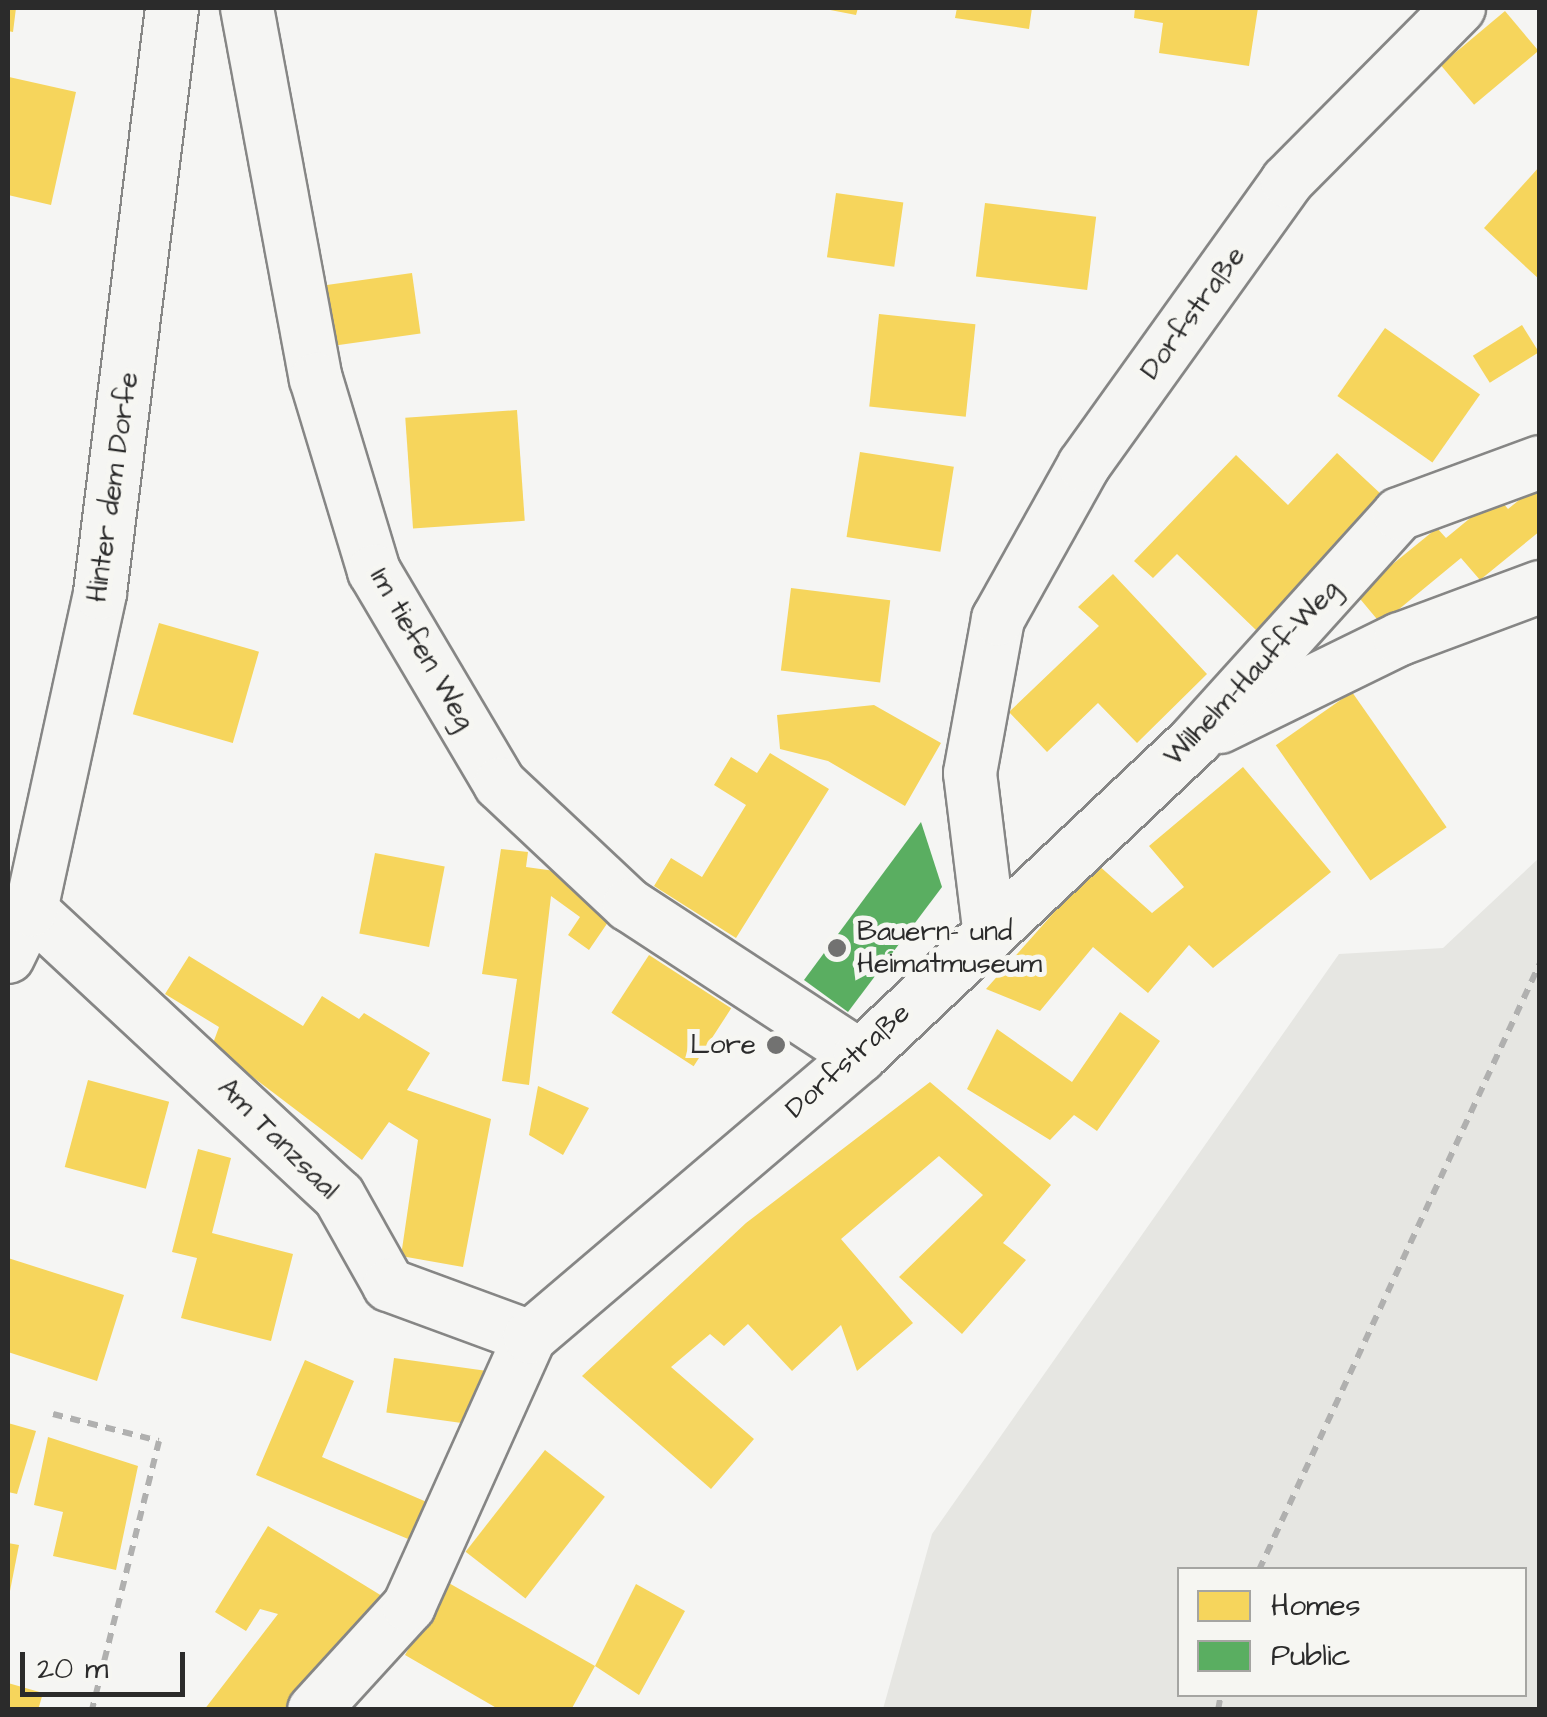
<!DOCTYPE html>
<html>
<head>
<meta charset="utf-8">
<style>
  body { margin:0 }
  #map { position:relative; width:1547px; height:1717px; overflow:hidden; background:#f5f5f3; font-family:"Architects Daughter",sans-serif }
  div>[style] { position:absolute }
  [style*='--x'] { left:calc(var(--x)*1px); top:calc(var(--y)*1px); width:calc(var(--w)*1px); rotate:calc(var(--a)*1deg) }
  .green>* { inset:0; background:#e6e6e2 }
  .homes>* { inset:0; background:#f6d55c; transform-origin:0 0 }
  .public>* { inset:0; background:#5aae61 }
  .path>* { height:6px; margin-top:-3px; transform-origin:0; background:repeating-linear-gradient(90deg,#b0b0af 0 10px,transparent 0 18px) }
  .roads { filter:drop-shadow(2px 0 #868685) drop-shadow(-2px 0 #868685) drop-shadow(0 2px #868685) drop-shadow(0 -2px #868685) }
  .minor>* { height:52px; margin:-26px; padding:0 26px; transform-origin:26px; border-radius:26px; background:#f5f5f3 }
  .dots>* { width:28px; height:28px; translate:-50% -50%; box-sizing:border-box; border:5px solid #f6f6f2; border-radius:50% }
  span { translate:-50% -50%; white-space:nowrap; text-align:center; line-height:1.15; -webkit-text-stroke:10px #f6f6f2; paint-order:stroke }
  .street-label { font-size:28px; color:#2b2b2b }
  .poi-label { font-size:28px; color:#2b2b2b }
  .left { translate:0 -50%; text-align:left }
  .right { translate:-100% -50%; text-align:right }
  .frame { position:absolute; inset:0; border:10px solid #2b2b2b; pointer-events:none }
  .legend { position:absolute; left:1177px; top:1567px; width:350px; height:130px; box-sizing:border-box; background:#f6f6f2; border:2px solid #a5a5a2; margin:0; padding:12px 18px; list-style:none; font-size:30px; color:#2b2b2b }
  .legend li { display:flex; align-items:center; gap:20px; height:50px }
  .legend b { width:50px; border:2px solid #a5a5a2 }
  .scale { position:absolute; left:20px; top:1652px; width:165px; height:45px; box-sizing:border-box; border:5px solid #2b2b2b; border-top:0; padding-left:12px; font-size:30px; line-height:35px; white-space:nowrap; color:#2b2b2b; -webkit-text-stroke:8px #f6f6f2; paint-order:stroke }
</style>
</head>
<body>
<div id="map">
  <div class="green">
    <div style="clip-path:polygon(evenodd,1539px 858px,1539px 1709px,883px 1709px,932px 1534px,1339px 954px,1443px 948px,1539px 858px,1180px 1570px,1524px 1570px,1524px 1694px,1180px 1694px,1180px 1570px)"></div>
  </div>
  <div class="homes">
    <div style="clip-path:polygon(8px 8px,16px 8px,13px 32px,8px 31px)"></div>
    <div style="clip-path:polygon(820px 8px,858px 8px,856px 15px)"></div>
    <div style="clip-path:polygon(957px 8px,1032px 8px,1029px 29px,955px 18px)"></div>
    <div style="clip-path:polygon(1135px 8px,1258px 8px,1249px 66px,1159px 53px,1163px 23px,1134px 18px)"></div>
    <div style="left:1505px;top:11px;width:52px;height:84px;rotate:50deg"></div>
    <div style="clip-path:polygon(9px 77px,76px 92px,51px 205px,8px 195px)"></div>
    <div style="clip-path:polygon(1540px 166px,1540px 280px,1484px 228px)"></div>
    <div style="left:836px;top:193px;width:68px;height:65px;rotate:8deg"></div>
    <div style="left:985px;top:203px;width:112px;height:74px;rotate:7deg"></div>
    <div style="left:412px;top:273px;width:61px;height:86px;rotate:82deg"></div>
    <div style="left:879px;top:314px;width:97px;height:93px;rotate:6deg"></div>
    <div style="left:1522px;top:325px;width:32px;height:58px;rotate:58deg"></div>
    <div style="left:1385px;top:328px;width:116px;height:83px;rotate:35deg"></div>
    <div style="left:517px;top:410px;width:111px;height:112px;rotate:86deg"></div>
    <div style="left:860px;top:452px;width:95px;height:86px;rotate:9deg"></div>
    <div style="clip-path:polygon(1337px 453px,1382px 495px,1256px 630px,1177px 554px,1153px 578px,1134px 561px,1236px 455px,1288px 505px)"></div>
    <div style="clip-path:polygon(1540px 483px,1540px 531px,1480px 580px,1461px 558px,1381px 624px,1356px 594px,1437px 528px,1446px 538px,1497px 496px,1508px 509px)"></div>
    <div style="clip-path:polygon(1113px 574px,1207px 674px,1137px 743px,1098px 703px,1047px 752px,1009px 712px,1099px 626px,1078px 607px)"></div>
    <div style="left:791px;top:588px;width:100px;height:83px;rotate:7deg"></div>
    <div style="left:159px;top:623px;width:104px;height:95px;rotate:16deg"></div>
    <div style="left:1352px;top:692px;width:165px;height:93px;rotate:55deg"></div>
    <div style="clip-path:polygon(874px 705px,941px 743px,905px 806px,828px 761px,780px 749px,777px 715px)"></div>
    <div style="clip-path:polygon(770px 753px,829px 789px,736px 938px,654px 886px,671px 858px,702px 877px,746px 805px,714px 785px,731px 757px,757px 773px)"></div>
    <div style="clip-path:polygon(1243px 767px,1331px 872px,1213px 968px,1189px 945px,1148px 993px,1093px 947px,1040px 1011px,986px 989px,1097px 864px,1152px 913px,1184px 887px,1149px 846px)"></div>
    <div style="clip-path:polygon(501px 849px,528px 852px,526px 867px,555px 871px,615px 912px,589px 950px,568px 935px,580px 917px,551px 896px,529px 1085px,502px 1081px,517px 979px,482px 974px)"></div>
    <div style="left:375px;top:853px;width:71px;height:82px;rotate:11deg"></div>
    <div style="left:649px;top:955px;width:98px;height:69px;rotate:33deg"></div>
    <div style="clip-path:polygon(189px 956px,303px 1026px,322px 996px,359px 1019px,364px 1013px,430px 1053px,407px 1090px,491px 1119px,463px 1267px,401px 1256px,418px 1140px,389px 1122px,362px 1160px,212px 1046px,219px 1027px,165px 994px)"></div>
    <div style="clip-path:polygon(1120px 1012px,1160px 1041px,1097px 1131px,1074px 1115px,1050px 1140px,967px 1089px,997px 1029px,1072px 1082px)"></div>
    <div style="left:88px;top:1080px;width:84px;height:90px;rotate:15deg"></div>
    <div style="clip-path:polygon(930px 1082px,1051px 1185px,1003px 1243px,1026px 1260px,962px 1334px,899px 1277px,983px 1195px,939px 1156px,841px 1239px,913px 1323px,857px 1371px,841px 1325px,792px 1371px,748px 1324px,724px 1346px,710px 1334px,671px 1367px,754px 1439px,711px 1489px,582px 1376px,746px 1223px)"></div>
    <div style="clip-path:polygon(538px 1086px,589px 1108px,563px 1155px,529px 1135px)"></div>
    <div style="clip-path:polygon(198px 1149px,231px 1158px,212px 1233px,293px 1254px,271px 1341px,181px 1318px,197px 1258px,172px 1252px)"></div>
    <div style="clip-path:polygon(8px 1258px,124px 1295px,97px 1381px,8px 1352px)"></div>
    <div style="left:394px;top:1358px;width:96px;height:55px;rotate:8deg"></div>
    <div style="clip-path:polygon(305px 1360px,354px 1381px,322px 1457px,436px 1506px,420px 1544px,256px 1475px)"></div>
    <div style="clip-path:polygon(8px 1423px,36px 1431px,17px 1494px,8px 1492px)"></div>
    <div style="clip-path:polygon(48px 1437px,138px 1466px,116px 1570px,53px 1556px,63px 1512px,34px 1505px)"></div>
    <div style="left:545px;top:1450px;width:76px;height:129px;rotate:38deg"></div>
    <div style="clip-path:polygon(268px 1526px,382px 1596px,293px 1710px,204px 1710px,278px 1614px,260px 1609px,246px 1631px,215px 1612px)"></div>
    <div style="clip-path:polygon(8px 1543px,19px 1545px,9px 1596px,8px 1596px)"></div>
    <div style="clip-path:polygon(447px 1582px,595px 1666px,636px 1584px,685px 1611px,639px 1695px,595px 1666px,571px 1710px,500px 1710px,405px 1655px)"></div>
    <div style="clip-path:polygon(8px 1683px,43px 1693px,38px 1710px,8px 1710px)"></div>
  </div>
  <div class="public">
    <div style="clip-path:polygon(921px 822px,942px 887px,848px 1012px,804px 980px)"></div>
  </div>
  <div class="path">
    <div style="--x:53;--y:1414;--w:109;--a:14.3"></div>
    <div style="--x:159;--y:1441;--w:277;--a:104"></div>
    <div style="--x:1259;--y:1570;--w:669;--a:-65.16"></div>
    <div style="--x:1218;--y:1710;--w:16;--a:-79"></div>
  </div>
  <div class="roads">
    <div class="minor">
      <div style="--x:247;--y:8;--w:377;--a:79.5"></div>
      <div style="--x:316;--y:379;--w:201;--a:73.2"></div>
      <div style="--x:374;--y:571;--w:247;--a:59.4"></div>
      <div style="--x:500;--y:784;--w:177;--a:43.2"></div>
      <div style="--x:629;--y:905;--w:276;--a:33.2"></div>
      <div style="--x:1220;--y:727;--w:200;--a:-26.1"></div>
      <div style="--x:1400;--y:639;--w:149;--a:-20.4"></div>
      <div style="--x:31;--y:910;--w:420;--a:42.9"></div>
      <div style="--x:339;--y:1196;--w:102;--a:60.7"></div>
      <div style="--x:389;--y:1285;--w:150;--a:20.2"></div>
      <div style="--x:989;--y:928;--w:156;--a:-97"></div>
      <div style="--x:970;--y:773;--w:157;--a:-79.7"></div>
      <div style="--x:998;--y:619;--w:176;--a:-60.8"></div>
      <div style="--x:1084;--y:465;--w:349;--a:-54.4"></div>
      <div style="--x:1287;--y:181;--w:244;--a:-45.2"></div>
      <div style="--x:8;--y:957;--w:52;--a:-63.9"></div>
      <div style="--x:31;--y:910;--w:324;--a:-77.7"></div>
      <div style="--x:100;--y:593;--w:589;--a:-82.98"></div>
      <div style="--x:314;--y:1710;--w:141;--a:-47.6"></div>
      <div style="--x:409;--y:1606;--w:295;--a:-65.8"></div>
      <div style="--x:530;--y:1337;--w:433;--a:-40.4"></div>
      <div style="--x:860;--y:1056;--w:462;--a:-43.3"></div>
      <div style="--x:1196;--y:739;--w:303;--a:-47.9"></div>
      <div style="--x:1399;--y:514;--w:150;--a:-20.2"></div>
    </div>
  </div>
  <div class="dots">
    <div style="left:837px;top:948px;background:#727271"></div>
    <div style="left:776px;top:1045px;background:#727271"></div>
  </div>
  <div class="street-label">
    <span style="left:1193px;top:313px;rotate:-54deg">Dorfstraße</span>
    <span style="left:113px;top:487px;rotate:-82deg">Hinter dem Dorfe</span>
    <span style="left:422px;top:649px;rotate:60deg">Im tiefen Weg</span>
    <span style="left:1252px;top:673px;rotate:-47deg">Wilhelm-Hauff-Weg</span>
    <span style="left:848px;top:1061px;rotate:-42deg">Dorfstraße</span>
    <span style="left:278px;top:1139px;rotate:45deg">Am Tanzsaal</span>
  </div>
  <div class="poi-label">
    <span class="left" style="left:857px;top:948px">Bauern- und<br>Heimatmuseum</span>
    <span class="right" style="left:756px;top:1045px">Lore</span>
  </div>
  <div class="frame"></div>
  <ul class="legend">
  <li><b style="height:28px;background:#f6d55c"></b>Homes</li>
  <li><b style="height:28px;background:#5aae61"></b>Public</li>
  </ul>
  <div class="scale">20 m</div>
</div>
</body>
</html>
